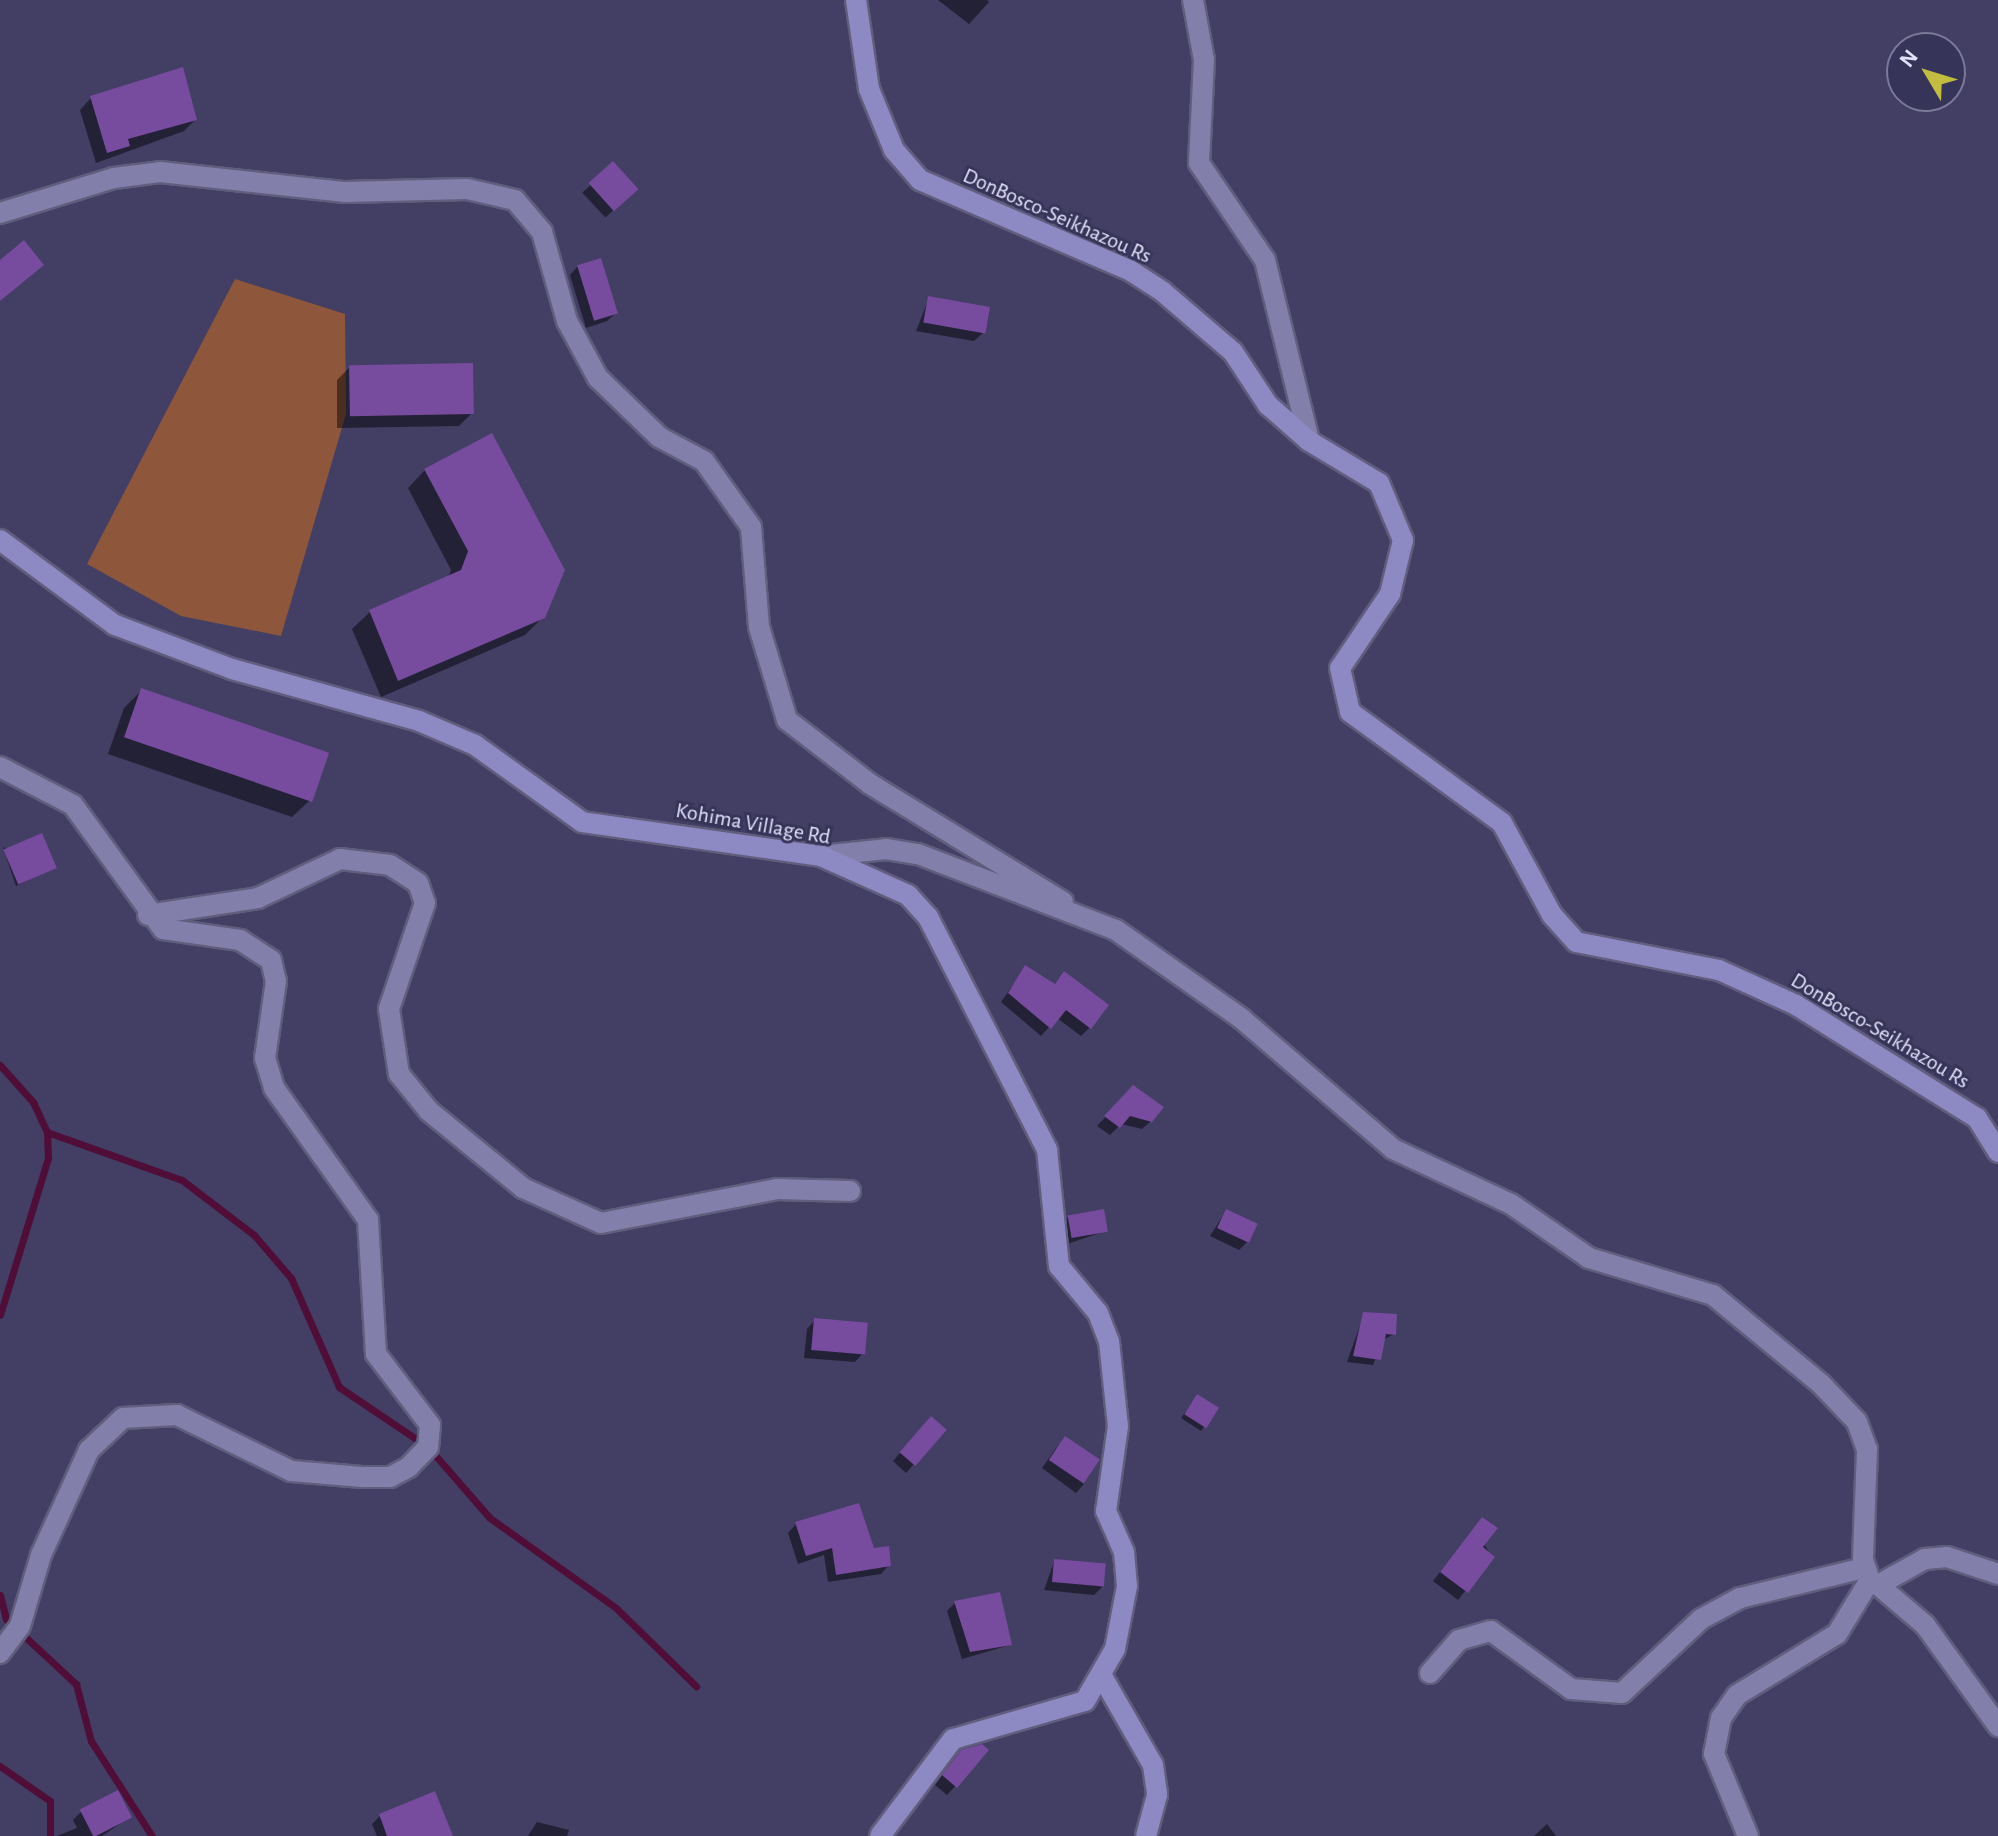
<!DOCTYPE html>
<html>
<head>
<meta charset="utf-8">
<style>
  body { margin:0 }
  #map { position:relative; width:1998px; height:1836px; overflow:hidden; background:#423e64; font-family:"Alegreya Sans",sans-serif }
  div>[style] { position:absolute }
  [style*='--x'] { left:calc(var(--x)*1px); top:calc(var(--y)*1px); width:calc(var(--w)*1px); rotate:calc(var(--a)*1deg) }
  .green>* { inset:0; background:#8e573b }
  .shadow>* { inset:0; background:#0007; transform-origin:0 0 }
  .stream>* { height:7px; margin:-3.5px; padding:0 3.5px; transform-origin:3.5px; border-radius:3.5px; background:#4f0d37 }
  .building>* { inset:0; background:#774b9d; transform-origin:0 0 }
  .roads { filter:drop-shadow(2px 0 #605d7d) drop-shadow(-2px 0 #605d7d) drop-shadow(0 2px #605d7d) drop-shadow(0 -2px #605d7d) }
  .minor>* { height:20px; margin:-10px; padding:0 10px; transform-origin:10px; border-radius:10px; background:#8280aa }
  .tertiary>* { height:20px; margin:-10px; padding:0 10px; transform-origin:10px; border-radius:10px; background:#8280aa }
  .secondary>* { height:20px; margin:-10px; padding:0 10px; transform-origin:10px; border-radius:10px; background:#8d89c3 }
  span { translate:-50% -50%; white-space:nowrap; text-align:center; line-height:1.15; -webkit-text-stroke:6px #373459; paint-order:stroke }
  .street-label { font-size:22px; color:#e2e1f9 }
  .north { position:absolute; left:1886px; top:32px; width:80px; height:80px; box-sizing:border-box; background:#373459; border:2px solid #7b7999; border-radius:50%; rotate:308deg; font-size:22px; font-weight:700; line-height:32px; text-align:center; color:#e2e1f9 }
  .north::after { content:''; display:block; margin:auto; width:28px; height:36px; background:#c2bd3f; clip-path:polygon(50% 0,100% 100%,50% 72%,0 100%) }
</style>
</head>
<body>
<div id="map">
  <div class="green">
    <div style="clip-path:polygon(235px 279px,345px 314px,346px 414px,281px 636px,181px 616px,87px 564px)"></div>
  </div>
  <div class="shadow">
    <div style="clip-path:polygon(938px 0,987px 0,989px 2px,969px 24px)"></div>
    <div style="clip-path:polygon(91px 98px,195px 120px,184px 131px,96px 163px,80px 110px)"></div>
    <div style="left:613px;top:164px;width:34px;height:42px;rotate:47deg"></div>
    <div style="clip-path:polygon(578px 266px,616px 313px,607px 321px,586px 328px,570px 275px)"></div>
    <div style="clip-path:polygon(929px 298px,983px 333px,974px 341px,916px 331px)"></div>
    <div style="clip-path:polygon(350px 367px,472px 413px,459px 426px,337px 428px,337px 380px)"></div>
    <div style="clip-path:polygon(425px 470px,543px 617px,525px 635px,381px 697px,352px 629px,370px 612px,448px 578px,451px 570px,408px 488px)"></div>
    <div style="clip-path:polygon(142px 690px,310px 800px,292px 817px,108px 754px,124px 708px)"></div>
    <div style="clip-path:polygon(3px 847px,55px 867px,16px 886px)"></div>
    <div style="clip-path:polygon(1025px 968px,1053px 986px,1064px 974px,1090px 1027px,1081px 1036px,1057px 1018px,1041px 1036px,1001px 1002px)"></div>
    <div style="clip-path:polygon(1133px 1088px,1151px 1121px,1142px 1129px,1121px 1124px,1110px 1135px,1097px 1126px)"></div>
    <div style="clip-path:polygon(1226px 1211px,1247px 1242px,1239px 1250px,1210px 1236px)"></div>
    <div style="clip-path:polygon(1068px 1217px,1106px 1231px,1061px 1246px,1059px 1226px)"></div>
    <div style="clip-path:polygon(1364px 1314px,1394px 1334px,1383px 1340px,1373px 1365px,1347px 1362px)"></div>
    <div style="clip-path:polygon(815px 1320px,863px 1353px,855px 1362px,804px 1358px,807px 1329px)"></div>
    <div style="clip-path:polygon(1194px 1400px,1216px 1409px,1201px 1431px,1181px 1418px)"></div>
    <div style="clip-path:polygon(923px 1427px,944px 1430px,906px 1473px,893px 1461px)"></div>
    <div style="clip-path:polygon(1057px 1447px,1084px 1484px,1076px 1493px,1042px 1468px)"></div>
    <div style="clip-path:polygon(796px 1524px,873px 1550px,889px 1565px,881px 1574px,828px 1582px,824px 1555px,798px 1564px,788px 1533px)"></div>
    <div style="clip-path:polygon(1474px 1528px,1492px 1557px,1458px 1600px,1433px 1581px)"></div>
    <div style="clip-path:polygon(1054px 1562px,1102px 1587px,1094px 1595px,1044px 1590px)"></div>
    <div style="clip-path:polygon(955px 1603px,1010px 1645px,962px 1659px,947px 1611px)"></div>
    <div style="clip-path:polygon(987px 1751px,947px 1795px,935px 1785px,953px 1761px)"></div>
    <div style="clip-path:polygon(81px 1812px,130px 1817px,102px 1836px,57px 1836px,77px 1828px,73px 1820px)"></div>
    <div style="clip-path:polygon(380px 1816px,452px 1836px,377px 1836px,372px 1824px)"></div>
    <div style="clip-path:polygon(537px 1822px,569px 1830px,567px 1836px,528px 1836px)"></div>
    <div style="clip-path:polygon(1547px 1824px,1556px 1836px,1534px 1836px)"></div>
  </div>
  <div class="stream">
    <div style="--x:0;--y:1065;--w:50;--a:48.3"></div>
    <div style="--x:33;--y:1102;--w:33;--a:65"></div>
    <div style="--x:47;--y:1132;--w:26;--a:88"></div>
    <div style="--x:48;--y:1158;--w:164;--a:107"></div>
    <div style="--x:47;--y:1132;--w:143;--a:19.6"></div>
    <div style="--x:182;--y:1180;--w:91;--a:37.4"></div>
    <div style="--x:254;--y:1235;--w:57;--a:49.3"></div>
    <div style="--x:291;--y:1278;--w:119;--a:66.2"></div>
    <div style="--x:339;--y:1387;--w:107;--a:34"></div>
    <div style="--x:428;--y:1447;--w:94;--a:48.9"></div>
    <div style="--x:490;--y:1518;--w:155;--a:35.5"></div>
    <div style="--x:616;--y:1608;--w:112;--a:44.3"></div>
    <div style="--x:0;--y:1595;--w:25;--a:76"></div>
    <div style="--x:6;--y:1619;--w:96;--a:42.9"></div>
    <div style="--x:76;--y:1684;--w:59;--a:75.3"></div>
    <div style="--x:91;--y:1741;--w:113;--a:57.3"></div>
    <div style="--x:0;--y:1766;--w:61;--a:35"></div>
    <div style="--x:50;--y:1801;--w:35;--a:90"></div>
  </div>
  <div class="building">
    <div style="clip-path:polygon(183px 67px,197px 120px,128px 139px,130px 146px,107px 153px,90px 96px)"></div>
    <div style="left:613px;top:161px;width:38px;height:33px;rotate:48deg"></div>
    <div style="clip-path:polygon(24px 240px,44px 265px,0 301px,0 260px)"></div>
    <div style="left:601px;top:258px;width:58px;height:25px;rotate:73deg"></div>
    <div style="left:928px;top:296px;width:63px;height:27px;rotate:10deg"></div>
    <div style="left:473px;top:363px;width:51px;height:124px;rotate:89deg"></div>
    <div style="clip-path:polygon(492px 433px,565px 570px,545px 618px,398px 681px,369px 610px,461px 570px,468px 551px,424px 469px)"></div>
    <div style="left:141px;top:688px;width:199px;height:52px;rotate:19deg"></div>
    <div style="left:42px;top:833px;width:38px;height:42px;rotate:67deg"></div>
    <div style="clip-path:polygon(1025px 965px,1055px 984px,1064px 971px,1109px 1005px,1091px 1029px,1066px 1010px,1051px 1029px,1008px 993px)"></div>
    <div style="clip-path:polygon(1133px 1085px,1164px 1107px,1152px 1122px,1130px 1116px,1120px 1128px,1104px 1116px)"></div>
    <div style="left:1104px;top:1209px;width:23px;height:37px;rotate:80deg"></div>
    <div style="left:1226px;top:1209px;width:35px;height:21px;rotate:25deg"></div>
    <div style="clip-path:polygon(1363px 1312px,1397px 1314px,1396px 1335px,1386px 1334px,1381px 1360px,1353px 1356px)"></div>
    <div style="left:814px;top:1318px;width:54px;height:32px;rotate:5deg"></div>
    <div style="left:1197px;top:1394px;width:26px;height:24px;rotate:32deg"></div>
    <div style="left:931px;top:1416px;width:21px;height:48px;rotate:41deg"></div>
    <div style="left:1065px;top:1436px;width:42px;height:29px;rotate:34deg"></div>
    <div style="clip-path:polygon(859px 1503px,874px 1548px,889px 1546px,891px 1566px,836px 1575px,832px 1548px,806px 1556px,795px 1522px)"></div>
    <div style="clip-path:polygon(1482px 1517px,1498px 1528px,1483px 1547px,1495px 1557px,1468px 1593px,1440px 1572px)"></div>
    <div style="left:1054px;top:1559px;width:52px;height:23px;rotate:5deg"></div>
    <div style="clip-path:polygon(1000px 1592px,1012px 1645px,970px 1652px,954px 1601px)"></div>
    <div style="clip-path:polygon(982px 1744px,989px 1750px,957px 1788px,942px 1775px,961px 1750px)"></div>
    <div style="left:118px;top:1790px;width:31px;height:43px;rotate:63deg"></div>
    <div style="clip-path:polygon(435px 1791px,453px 1836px,387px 1836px,379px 1814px)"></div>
  </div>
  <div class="roads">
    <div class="minor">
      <div style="--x:1193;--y:0;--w:61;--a:79.6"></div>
      <div style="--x:1204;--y:60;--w:103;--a:92.8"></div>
      <div style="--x:1199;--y:163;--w:117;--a:55.8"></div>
      <div style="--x:1265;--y:260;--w:186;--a:76.3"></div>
      <div style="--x:0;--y:213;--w:119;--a:-17.1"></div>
      <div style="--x:114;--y:178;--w:46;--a:-7.4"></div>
      <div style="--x:160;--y:172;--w:186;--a:6.2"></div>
      <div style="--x:345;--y:192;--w:122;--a:-1.4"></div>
      <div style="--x:467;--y:189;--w:49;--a:12.9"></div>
      <div style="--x:515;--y:200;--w:42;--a:49.8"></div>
      <div style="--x:542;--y:232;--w:92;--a:74.3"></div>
      <div style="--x:567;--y:321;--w:65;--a:61.5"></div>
      <div style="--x:598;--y:378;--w:85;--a:44"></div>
      <div style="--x:659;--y:437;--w:51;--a:28.1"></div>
      <div style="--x:704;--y:461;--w:81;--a:54.5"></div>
      <div style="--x:751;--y:527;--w:100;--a:85.4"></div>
      <div style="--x:759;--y:627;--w:97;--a:73.2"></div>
      <div style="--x:787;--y:720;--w:105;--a:37.6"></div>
      <div style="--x:870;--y:784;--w:226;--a:31.4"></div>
      <div style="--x:821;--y:856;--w:65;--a:-6.1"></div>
      <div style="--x:886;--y:849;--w:32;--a:9"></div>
      <div style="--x:918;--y:854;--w:212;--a:21"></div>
      <div style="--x:1116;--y:930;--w:154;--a:35.2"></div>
      <div style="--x:1242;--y:1019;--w:199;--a:40.7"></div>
      <div style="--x:1393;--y:1149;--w:130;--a:25"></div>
      <div style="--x:1511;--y:1204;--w:95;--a:34.7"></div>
      <div style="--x:1589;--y:1258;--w:129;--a:16.6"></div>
      <div style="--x:1713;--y:1295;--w:140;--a:39.5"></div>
      <div style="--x:1821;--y:1384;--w:52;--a:46.5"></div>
      <div style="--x:1857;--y:1422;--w:29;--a:70"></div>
      <div style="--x:1867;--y:1449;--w:111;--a:92.1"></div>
      <div style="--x:1863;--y:1560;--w:21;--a:71"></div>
      <div style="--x:1870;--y:1580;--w:9;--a:32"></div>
      <div style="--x:1878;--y:1585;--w:54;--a:-29"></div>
      <div style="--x:1925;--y:1559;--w:22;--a:-5"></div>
      <div style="--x:1947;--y:1557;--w:54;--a:18.4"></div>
      <div style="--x:148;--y:915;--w:111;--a:-8.8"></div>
      <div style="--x:258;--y:898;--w:91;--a:-25.4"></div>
      <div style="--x:340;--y:859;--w:50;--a:6.8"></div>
      <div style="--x:390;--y:865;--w:33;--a:33"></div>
      <div style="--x:418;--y:883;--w:21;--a:71"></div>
      <div style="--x:425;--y:903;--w:112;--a:108.8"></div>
      <div style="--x:389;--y:1009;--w:66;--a:81.3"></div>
      <div style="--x:399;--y:1074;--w:48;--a:51"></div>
      <div style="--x:429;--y:1111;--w:122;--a:39.3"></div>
      <div style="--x:523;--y:1188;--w:85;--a:24.2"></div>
      <div style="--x:601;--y:1223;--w:179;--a:-10.9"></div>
      <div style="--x:777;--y:1189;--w:73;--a:1.6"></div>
      <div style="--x:1878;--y:1585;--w:62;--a:40.4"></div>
      <div style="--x:1925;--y:1625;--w:125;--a:54.1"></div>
      <div style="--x:1430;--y:1673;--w:44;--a:-48.7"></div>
      <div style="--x:1459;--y:1640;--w:33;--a:-16"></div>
      <div style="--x:1491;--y:1631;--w:99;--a:35.9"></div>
      <div style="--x:1571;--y:1689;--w:51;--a:4.5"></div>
      <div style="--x:1622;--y:1693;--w:108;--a:-43.1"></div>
      <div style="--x:1701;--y:1619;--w:44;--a:-28.3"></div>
      <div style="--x:1740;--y:1598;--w:128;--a:-13.6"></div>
      <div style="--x:1748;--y:1836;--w:89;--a:-112.5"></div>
      <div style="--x:1714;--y:1754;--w:37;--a:-79"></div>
      <div style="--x:1721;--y:1718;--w:28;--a:-55"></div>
      <div style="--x:1737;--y:1695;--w:117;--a:-31.4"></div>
      <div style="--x:1837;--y:1634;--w:63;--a:-58.6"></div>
    </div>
    <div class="tertiary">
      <div style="--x:0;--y:767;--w:82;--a:27.5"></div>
      <div style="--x:73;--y:805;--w:153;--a:54"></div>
      <div style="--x:163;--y:929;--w:78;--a:8.1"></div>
      <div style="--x:240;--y:940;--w:37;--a:33"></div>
      <div style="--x:271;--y:960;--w:22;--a:77"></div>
      <div style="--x:276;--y:981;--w:78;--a:98.1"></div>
      <div style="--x:265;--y:1058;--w:31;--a:73"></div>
      <div style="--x:274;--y:1088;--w:162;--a:54.5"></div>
      <div style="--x:368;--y:1220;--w:134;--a:86.6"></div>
      <div style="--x:376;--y:1354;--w:89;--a:52.7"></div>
      <div style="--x:430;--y:1425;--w:22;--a:95"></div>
      <div style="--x:428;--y:1447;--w:28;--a:134"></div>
      <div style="--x:409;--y:1467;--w:21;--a:152"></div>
      <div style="--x:390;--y:1477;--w:28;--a:180"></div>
      <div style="--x:362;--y:1477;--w:71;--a:-175.2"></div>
      <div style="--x:291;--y:1471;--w:127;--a:-153.8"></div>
      <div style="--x:177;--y:1415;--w:54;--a:176.8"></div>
      <div style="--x:123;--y:1418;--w:47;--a:136.7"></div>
      <div style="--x:89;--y:1450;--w:115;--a:114.6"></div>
      <div style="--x:41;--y:1555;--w:74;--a:106.5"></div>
      <div style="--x:20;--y:1626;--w:34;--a:127"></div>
    </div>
    <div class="secondary">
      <div style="--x:856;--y:0;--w:90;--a:81.7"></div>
      <div style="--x:869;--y:89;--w:66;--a:67.7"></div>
      <div style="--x:894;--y:150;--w:40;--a:49"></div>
      <div style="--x:920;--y:180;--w:230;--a:23.3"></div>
      <div style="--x:1131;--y:271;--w:38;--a:33"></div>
      <div style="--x:1163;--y:292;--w:92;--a:40.6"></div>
      <div style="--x:1233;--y:352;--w:64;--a:56.6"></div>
      <div style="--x:1268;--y:405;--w:55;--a:41.3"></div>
      <div style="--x:1309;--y:441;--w:82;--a:31"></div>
      <div style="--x:1379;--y:483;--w:62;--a:67.2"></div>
      <div style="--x:1403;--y:540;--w:56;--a:103.5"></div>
      <div style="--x:1390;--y:594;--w:89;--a:124"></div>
      <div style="--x:1340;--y:668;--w:45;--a:77.2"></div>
      <div style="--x:1350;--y:712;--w:188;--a:36.1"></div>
      <div style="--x:1502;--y:823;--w:105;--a:61.5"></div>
      <div style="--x:1552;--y:915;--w:36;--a:48"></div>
      <div style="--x:1576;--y:942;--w:146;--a:11.1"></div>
      <div style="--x:1719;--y:970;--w:85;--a:24.4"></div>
      <div style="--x:1796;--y:1005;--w:213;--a:32"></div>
      <div style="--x:1977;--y:1118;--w:40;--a:58"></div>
      <div style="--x:0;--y:540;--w:143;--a:36.5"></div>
      <div style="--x:115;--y:625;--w:125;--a:20.6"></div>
      <div style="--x:232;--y:669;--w:194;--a:15.5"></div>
      <div style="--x:419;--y:721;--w:61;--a:23.2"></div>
      <div style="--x:475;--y:745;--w:132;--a:35.7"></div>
      <div style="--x:582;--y:822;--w:241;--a:8.1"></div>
      <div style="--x:821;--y:856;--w:95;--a:24.1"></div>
      <div style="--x:908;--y:895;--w:30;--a:48"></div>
      <div style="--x:928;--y:917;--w:262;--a:62.9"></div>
      <div style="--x:1047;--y:1150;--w:117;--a:84.1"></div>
      <div style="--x:1059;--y:1266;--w:61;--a:50.3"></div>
      <div style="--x:1098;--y:1313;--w:30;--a:69"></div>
      <div style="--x:1109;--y:1341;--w:85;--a:84"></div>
      <div style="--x:1118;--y:1426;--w:86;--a:98"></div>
      <div style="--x:1106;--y:1511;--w:45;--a:66.3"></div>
      <div style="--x:1124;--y:1552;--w:34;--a:85"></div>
      <div style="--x:1127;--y:1586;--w:64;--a:100.8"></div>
      <div style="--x:1115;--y:1649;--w:60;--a:120"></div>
      <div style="--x:1085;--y:1701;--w:137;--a:163.9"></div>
      <div style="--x:953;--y:1739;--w:121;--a:127"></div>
      <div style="--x:1103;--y:1678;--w:100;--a:60.1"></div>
      <div style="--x:1153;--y:1765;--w:30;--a:82"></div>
      <div style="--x:1157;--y:1795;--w:42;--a:105"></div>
    </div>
  </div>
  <div class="street-label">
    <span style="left:1057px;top:216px;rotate:24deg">DonBosco-Seikhazou Rs</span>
    <span style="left:753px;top:824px;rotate:10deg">Kohima Village Rd</span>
    <span style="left:1880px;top:1031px;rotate:31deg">DonBosco-Seikhazou Rs</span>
  </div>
  <div class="north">N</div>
</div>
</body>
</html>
